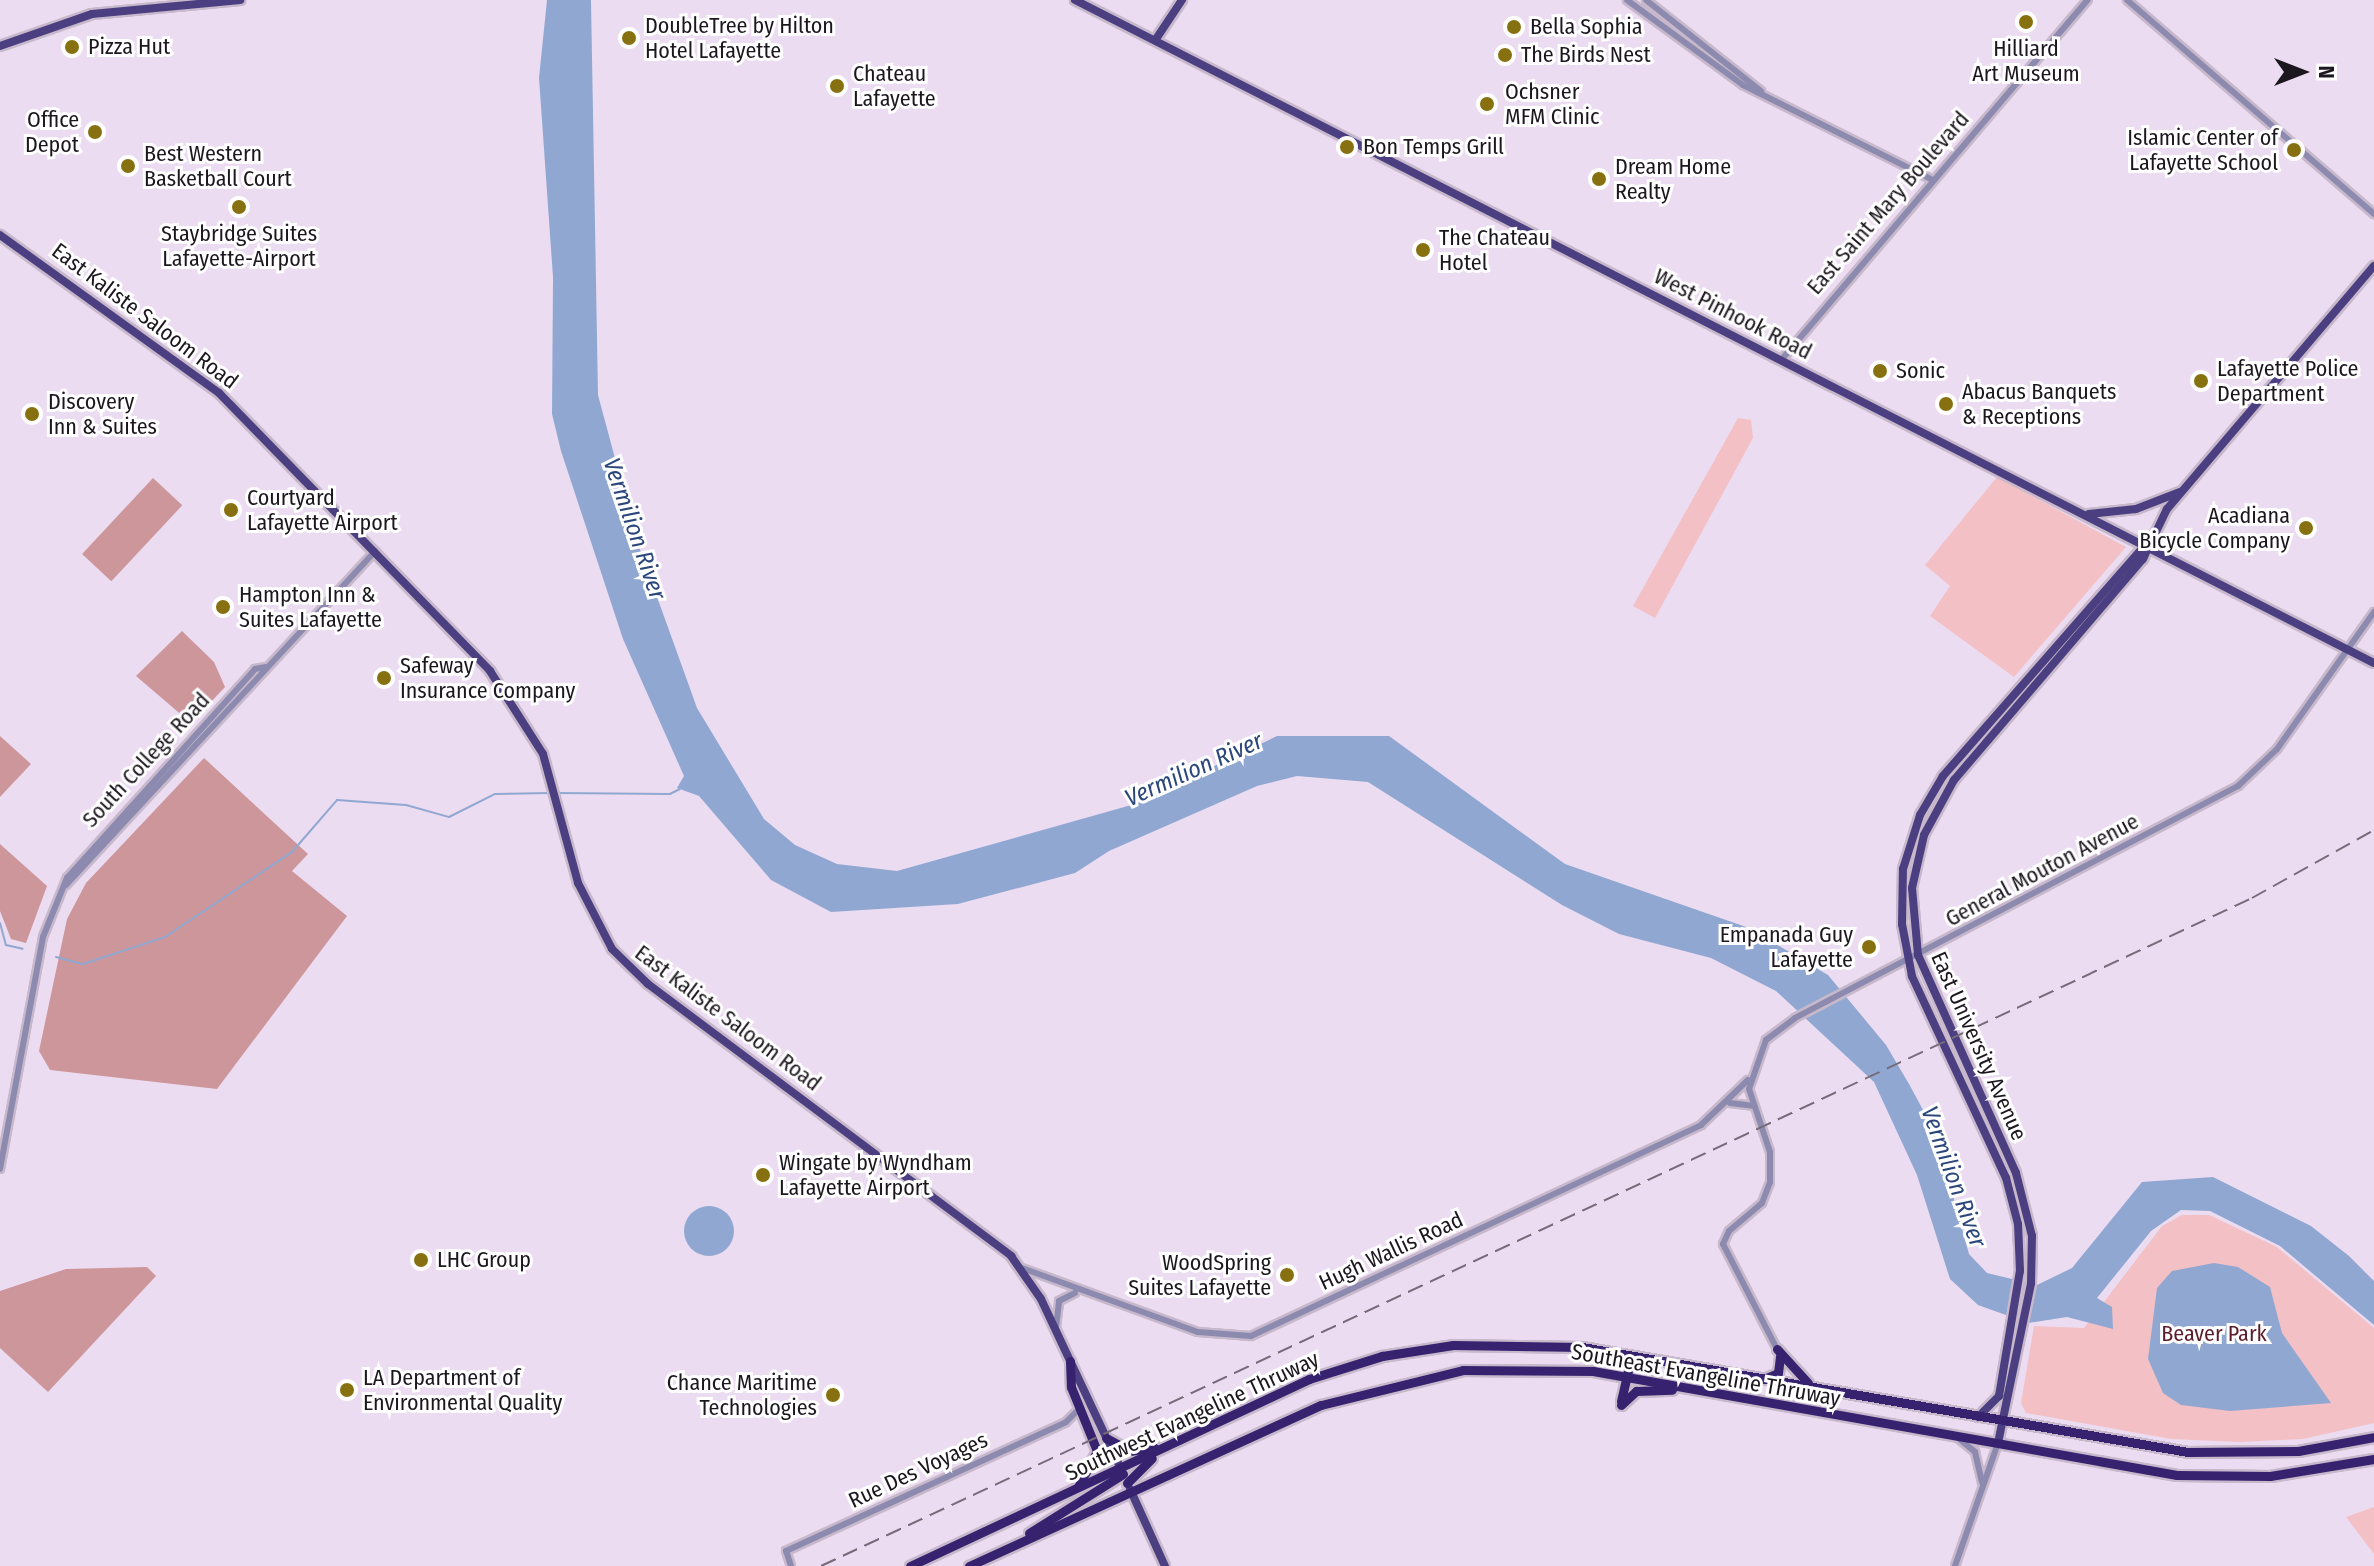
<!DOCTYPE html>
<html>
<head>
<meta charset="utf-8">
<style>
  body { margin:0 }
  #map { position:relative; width:2374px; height:1566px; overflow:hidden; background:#ecdcf1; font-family:"Fira Sans Condensed",sans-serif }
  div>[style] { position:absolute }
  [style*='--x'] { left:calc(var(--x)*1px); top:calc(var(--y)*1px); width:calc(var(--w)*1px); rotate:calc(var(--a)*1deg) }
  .green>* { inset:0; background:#f3c0c5 }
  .forest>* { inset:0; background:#cc969b; transform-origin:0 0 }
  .water>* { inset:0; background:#90a8d1 }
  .round { border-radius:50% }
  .stream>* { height:2px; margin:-1px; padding:0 1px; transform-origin:1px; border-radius:1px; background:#90a8d1 }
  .roads { filter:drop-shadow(2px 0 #c7b8cb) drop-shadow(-2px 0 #c7b8cb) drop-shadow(0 2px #c7b8cb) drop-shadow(0 -2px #c7b8cb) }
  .minor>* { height:6px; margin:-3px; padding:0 3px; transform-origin:3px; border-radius:3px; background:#8d8ab0 }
  .major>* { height:8px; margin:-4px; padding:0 4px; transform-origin:4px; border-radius:4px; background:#4b3f81 }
  .highway>* { height:9px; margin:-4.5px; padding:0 4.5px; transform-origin:4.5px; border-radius:4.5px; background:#36226f }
  .rail>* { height:2px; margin-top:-1px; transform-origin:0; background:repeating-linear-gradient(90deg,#756b78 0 16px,transparent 0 24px) }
  .dots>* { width:22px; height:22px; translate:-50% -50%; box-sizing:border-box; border:4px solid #fff; border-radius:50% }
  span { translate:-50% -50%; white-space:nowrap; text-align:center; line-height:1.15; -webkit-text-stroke:6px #fff; paint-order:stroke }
  .poi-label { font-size:22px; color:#1c161e }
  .left { translate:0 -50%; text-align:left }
  .right { translate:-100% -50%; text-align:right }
  .street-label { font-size:22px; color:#1c161e }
  .park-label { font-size:22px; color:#5c1b28 }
  .water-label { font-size:24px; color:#2a467b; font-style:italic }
  .north { position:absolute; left:2262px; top:32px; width:80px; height:80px; -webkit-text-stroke:6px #fff; paint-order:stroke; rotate:90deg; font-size:22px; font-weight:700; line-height:32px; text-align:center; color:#1c161e }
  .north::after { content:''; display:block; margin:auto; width:28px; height:36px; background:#1c161e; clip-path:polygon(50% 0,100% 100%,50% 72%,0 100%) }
</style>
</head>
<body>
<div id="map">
  <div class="green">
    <div style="clip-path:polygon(1738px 418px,1751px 420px,1753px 438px,1655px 618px,1633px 606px)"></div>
    <div style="clip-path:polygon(1997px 477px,2126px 547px,2014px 677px,1930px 616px,1950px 586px,1925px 565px)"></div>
    <div style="clip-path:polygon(2182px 1215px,2209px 1215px,2277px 1247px,2374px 1328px,2374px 1423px,2303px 1439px,2239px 1442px,2171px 1439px,2026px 1413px,2021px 1403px,2034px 1326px,2084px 1328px,2162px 1226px)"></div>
    <div style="clip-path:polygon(2374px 1507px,2374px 1554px,2346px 1517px)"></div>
  </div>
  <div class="forest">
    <div style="left:153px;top:478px;width:40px;height:104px;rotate:43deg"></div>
    <div style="clip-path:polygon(182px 631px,214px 662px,225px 687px,191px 723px,136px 676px)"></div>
    <div style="clip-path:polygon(0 736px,31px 764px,0 797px)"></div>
    <div style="clip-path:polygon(204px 758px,308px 854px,292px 871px,347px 916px,217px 1089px,50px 1070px,39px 1051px,67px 919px,86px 883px)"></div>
    <div style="clip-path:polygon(0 844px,47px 886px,26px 943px,11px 939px,0 911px)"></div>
    <div style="clip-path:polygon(147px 1267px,156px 1276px,48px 1392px,0 1348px,0 1291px,66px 1269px)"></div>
  </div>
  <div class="water">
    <div style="clip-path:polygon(547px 0,591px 0,598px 395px,638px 544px,697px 708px,764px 819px,795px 845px,837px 864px,897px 871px,1135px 804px,1277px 736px,1389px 736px,1565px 864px,1749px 928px,1828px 975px,1886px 1045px,1909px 1084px,1936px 1134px,1969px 1254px,1987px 1273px,2037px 1285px,2072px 1268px,2142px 1182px,2213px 1177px,2311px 1226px,2349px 1256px,2374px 1281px,2374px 1325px,2280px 1246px,2210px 1211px,2181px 1210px,2151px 1231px,2097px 1298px,2112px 1307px,2113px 1329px,2067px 1317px,2028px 1323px,1978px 1305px,1950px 1279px,1917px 1175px,1874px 1082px,1776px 991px,1711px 958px,1619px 934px,1562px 905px,1368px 782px,1297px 776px,1257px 786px,1109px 851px,1075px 873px,958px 904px,831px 912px,771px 880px,699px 796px,677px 788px,684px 776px,623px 639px,561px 451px,552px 414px,553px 277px,539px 78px)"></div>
    <div class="round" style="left:684px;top:1206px;width:50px;height:50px"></div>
    <div style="clip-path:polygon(2214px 1263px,2238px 1267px,2270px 1287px,2282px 1333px,2331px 1403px,2230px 1411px,2181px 1405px,2163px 1393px,2148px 1359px,2157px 1288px,2172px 1271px)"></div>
  </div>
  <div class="stream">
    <div style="--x:556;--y:793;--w:114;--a:0.5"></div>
    <div style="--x:670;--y:794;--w:11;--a:-27"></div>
    <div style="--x:0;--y:923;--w:23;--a:75"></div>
    <div style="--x:6;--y:945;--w:17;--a:13"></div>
    <div style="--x:56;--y:957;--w:28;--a:15"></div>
    <div style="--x:83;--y:964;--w:86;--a:-18.2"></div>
    <div style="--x:165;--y:937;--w:153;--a:-33.8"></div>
    <div style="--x:292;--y:852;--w:69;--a:-49.1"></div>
    <div style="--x:337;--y:800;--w:69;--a:4.1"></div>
    <div style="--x:406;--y:805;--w:45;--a:15.6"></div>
    <div style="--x:449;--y:817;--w:51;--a:-26.6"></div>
    <div style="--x:495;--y:794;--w:55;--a:-1"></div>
  </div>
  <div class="roads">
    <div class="minor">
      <div style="--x:1627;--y:0;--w:144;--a:36.2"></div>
      <div style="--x:1743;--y:85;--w:212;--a:26.6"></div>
      <div style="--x:1646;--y:0;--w:147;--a:38.4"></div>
      <div style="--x:2127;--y:0;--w:327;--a:40.9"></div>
      <div style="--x:1782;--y:359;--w:472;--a:-49.6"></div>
      <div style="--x:66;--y:885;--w:455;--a:-47.2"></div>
      <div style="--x:1730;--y:1103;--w:23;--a:7"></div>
      <div style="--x:0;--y:1169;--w:236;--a:-79.5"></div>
      <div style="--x:43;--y:937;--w:64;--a:-67.9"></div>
      <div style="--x:67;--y:878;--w:281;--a:-48"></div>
      <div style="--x:255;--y:669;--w:10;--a:-11"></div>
      <div style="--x:1022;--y:1268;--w:187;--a:20"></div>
      <div style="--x:1198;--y:1332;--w:53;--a:4.3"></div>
      <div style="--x:1251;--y:1336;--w:497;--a:-25.1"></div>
      <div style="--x:1701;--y:1125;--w:65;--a:-43.8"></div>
      <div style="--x:1056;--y:1327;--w:26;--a:-83"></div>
      <div style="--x:1059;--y:1301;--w:18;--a:-27"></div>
      <div style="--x:1777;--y:1349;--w:118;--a:-117.2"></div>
      <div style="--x:1723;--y:1244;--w:14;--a:-65"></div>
      <div style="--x:1729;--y:1231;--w:43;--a:-40.3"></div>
      <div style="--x:1762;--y:1203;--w:22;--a:-69"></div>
      <div style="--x:1770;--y:1182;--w:30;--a:-90"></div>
      <div style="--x:1770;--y:1152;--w:66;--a:-108.4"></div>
      <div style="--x:1749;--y:1089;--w:52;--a:-70.9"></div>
      <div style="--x:1766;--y:1040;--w:36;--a:-37"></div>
      <div style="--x:1795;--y:1018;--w:500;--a:-27.64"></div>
      <div style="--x:2238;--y:786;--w:54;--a:-43.5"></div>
      <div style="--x:2277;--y:749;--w:168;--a:-54.7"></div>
      <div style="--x:1958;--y:1438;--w:22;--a:39"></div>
      <div style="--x:1975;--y:1452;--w:31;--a:77"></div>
      <div style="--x:791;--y:1566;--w:16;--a:-108"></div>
      <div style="--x:786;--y:1551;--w:308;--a:-24.7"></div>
      <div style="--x:1066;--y:1422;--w:18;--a:-45"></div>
      <div style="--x:1955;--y:1566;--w:130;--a:-70.7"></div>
    </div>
    <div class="major">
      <div style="--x:1075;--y:0;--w:1458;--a:27.04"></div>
      <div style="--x:1156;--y:39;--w:47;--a:-56.3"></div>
      <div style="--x:0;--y:46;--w:97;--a:-19.2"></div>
      <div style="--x:92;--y:14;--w:149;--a:-5.4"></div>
      <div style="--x:0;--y:235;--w:270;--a:35.8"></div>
      <div style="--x:219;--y:393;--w:388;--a:45.7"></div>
      <div style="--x:490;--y:671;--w:98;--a:57.4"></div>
      <div style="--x:543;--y:754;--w:134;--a:74.8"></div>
      <div style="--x:578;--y:883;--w:74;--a:62.7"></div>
      <div style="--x:612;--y:949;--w:50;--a:44.2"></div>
      <div style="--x:648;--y:984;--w:454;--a:36.8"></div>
      <div style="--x:1011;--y:1256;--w:52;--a:55.1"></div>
      <div style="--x:1041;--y:1299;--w:192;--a:64.8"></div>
      <div style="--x:2089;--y:514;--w:47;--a:-6.1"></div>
      <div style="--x:2136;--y:509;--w:47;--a:-21.1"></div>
      <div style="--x:1978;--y:1417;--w:30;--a:-45"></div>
      <div style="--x:1999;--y:1396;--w:127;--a:-80.5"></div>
      <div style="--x:2020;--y:1271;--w:47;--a:-92.4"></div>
      <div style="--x:2018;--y:1224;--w:48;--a:-104.6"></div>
      <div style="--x:2006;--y:1178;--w:223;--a:-115"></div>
      <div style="--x:1912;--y:976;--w:53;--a:-100.9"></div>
      <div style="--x:1902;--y:924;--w:55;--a:-89"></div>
      <div style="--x:1903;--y:869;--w:57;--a:-72.5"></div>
      <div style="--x:1920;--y:815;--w:45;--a:-59.5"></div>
      <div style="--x:1943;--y:776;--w:308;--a:-48.8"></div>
      <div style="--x:1998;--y:1443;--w:163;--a:-78.3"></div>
      <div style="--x:2031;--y:1283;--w:47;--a:-88.8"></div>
      <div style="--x:2032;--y:1236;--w:65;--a:-104.3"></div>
      <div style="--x:2016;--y:1173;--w:239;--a:-114.2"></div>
      <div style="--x:1918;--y:955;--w:67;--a:-95.1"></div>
      <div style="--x:1912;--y:888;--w:54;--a:-77.2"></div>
      <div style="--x:1924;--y:835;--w:63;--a:-61.4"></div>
      <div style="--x:1954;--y:780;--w:291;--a:-49.5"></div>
      <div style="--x:2143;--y:559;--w:55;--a:-64.4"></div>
      <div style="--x:2167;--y:509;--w:319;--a:-49.6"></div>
      <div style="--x:1130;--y:1489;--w:85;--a:65.6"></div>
    </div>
    <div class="highway">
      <div style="--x:1777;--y:1349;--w:46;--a:47.6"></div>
      <div style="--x:1070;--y:1361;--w:26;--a:88"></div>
      <div style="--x:1071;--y:1387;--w:69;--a:67.9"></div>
      <div style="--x:1097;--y:1451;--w:40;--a:118"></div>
      <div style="--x:1764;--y:1379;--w:15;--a:-23"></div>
      <div style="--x:1778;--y:1373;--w:17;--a:-83"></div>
      <div style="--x:1621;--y:1401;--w:37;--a:-77"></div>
      <div style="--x:1629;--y:1365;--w:16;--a:-15"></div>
      <div style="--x:1621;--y:1405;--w:21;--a:-43"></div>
      <div style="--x:1636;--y:1391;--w:36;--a:-2"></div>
      <div style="--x:1106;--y:1438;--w:27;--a:28"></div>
      <div style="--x:1130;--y:1451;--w:24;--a:-9"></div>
      <div style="--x:1127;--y:1483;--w:35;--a:-45"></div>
      <div style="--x:1029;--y:1533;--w:111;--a:-32.1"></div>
      <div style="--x:910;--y:1566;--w:441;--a:-25.1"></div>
      <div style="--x:1309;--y:1379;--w:77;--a:-17.5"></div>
      <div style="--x:1382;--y:1356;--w:72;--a:-8.8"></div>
      <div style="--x:1453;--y:1345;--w:129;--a:0.9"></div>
      <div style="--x:1582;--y:1347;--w:615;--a:9.83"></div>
      <div style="--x:2188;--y:1452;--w:110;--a:-0.5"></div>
      <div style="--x:2298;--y:1451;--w:77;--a:-10.4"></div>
      <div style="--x:969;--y:1566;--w:387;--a:-24.6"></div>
      <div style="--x:1321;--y:1405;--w:146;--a:-13.8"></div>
      <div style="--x:1463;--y:1370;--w:130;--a:0.4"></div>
      <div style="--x:1593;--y:1371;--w:593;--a:10.1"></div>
      <div style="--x:2177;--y:1475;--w:93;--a:0.6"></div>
      <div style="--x:2270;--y:1476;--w:105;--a:-9.3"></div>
    </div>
  </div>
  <div class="rail">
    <div style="--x:821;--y:1566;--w:1579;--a:-25.02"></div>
    <div style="--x:2252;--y:898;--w:140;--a:-29.1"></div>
  </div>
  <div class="dots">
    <div style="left:2026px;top:22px;background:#867010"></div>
    <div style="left:1514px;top:27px;background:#867010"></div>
    <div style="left:629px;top:38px;background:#867010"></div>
    <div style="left:72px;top:47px;background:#867010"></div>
    <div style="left:1505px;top:55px;background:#867010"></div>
    <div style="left:837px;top:86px;background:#867010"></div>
    <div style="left:1487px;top:104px;background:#867010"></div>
    <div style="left:95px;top:132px;background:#867010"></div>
    <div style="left:1347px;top:147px;background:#867010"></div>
    <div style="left:2294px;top:150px;background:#867010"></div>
    <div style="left:128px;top:166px;background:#867010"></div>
    <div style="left:1599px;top:179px;background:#867010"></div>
    <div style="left:239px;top:207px;background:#867010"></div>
    <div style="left:1423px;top:250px;background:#867010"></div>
    <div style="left:1880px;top:371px;background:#867010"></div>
    <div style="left:2201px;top:381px;background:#867010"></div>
    <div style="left:1946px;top:404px;background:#867010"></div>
    <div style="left:32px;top:414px;background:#867010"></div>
    <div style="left:231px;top:510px;background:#867010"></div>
    <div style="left:2306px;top:528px;background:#867010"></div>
    <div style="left:223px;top:607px;background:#867010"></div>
    <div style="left:384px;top:678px;background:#867010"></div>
    <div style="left:1869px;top:947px;background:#867010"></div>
    <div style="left:763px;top:1175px;background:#867010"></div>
    <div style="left:421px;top:1260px;background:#867010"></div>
    <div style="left:1287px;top:1275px;background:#867010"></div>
    <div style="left:347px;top:1390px;background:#867010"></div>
    <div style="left:833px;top:1395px;background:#867010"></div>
  </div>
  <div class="poi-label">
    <span class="left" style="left:645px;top:38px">DoubleTree by Hilton<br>Hotel Lafayette</span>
    <span class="left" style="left:1530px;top:27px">Bella Sophia</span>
    <span class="left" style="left:88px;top:47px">Pizza Hut</span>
    <span style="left:2026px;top:61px">Hilliard<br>Art Museum</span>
    <span class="left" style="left:1521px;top:55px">The Birds Nest</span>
    <span class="left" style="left:853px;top:86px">Chateau<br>Lafayette</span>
    <span class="left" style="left:1505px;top:104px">Ochsner<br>MFM Clinic</span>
    <span class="right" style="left:79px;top:132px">Office<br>Depot</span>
    <span class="right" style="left:2278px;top:150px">Islamic Center of<br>Lafayette School</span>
    <span class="left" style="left:1363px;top:147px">Bon Temps Grill</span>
    <span class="left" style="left:144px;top:166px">Best Western<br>Basketball Court</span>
    <span class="left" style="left:1615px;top:179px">Dream Home<br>Realty</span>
    <span style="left:239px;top:246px">Staybridge Suites<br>Lafayette-Airport</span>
    <span class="left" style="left:1439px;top:250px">The Chateau<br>Hotel</span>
    <span class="left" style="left:2217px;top:381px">Lafayette Police<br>Department</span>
    <span class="left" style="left:1896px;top:371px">Sonic</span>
    <span class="left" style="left:1962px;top:404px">Abacus Banquets<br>&amp; Receptions</span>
    <span class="left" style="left:48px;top:414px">Discovery<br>Inn &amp; Suites</span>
    <span class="left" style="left:247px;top:510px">Courtyard<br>Lafayette Airport</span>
    <span class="right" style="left:2290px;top:528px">Acadiana<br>Bicycle Company</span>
    <span class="left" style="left:239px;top:607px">Hampton Inn &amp;<br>Suites Lafayette</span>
    <span class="left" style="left:400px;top:678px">Safeway<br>Insurance Company</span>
    <span class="right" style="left:1853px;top:947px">Empanada Guy<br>Lafayette</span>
    <span class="left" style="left:779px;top:1175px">Wingate by Wyndham<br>Lafayette Airport</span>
    <span class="left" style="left:437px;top:1260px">LHC Group</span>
    <span class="right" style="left:1271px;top:1275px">WoodSpring<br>Suites Lafayette</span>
    <span class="left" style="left:363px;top:1390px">LA Department of<br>Environmental Quality</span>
    <span class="right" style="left:817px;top:1395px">Chance Maritime<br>Technologies</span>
  </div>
  <div class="street-label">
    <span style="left:1888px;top:203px;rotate:-49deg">East Saint Mary Boulevard</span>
    <span style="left:1733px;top:314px;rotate:27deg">West Pinhook Road</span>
    <span style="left:145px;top:316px;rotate:37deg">East Kaliste Saloom Road</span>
    <span style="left:146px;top:760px;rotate:-47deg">South College Road</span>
    <span style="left:2042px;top:870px;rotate:-28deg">General Mouton Avenue</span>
    <span style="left:728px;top:1018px;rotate:37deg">East Kaliste Saloom Road</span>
    <span style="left:1979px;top:1046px;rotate:66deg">East University Avenue</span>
    <span style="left:1391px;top:1251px;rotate:-25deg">Hugh Wallis Road</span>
    <span style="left:1706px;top:1375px;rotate:10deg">Southeast Evangeline Thruway</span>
    <span style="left:1192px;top:1416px;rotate:-25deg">Southwest Evangeline Thruway</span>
    <span style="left:918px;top:1470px;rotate:-25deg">Rue Des Voyages</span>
  </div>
  <div class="park-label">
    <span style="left:2214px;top:1334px">Beaver Park</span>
  </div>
  <div class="water-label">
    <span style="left:634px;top:529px;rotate:71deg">Vermilion River</span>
    <span style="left:1194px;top:770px;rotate:-24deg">Vermilion River</span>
    <span style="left:1953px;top:1177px;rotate:70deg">Vermilion River</span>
  </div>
  <div class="north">N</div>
</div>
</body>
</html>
